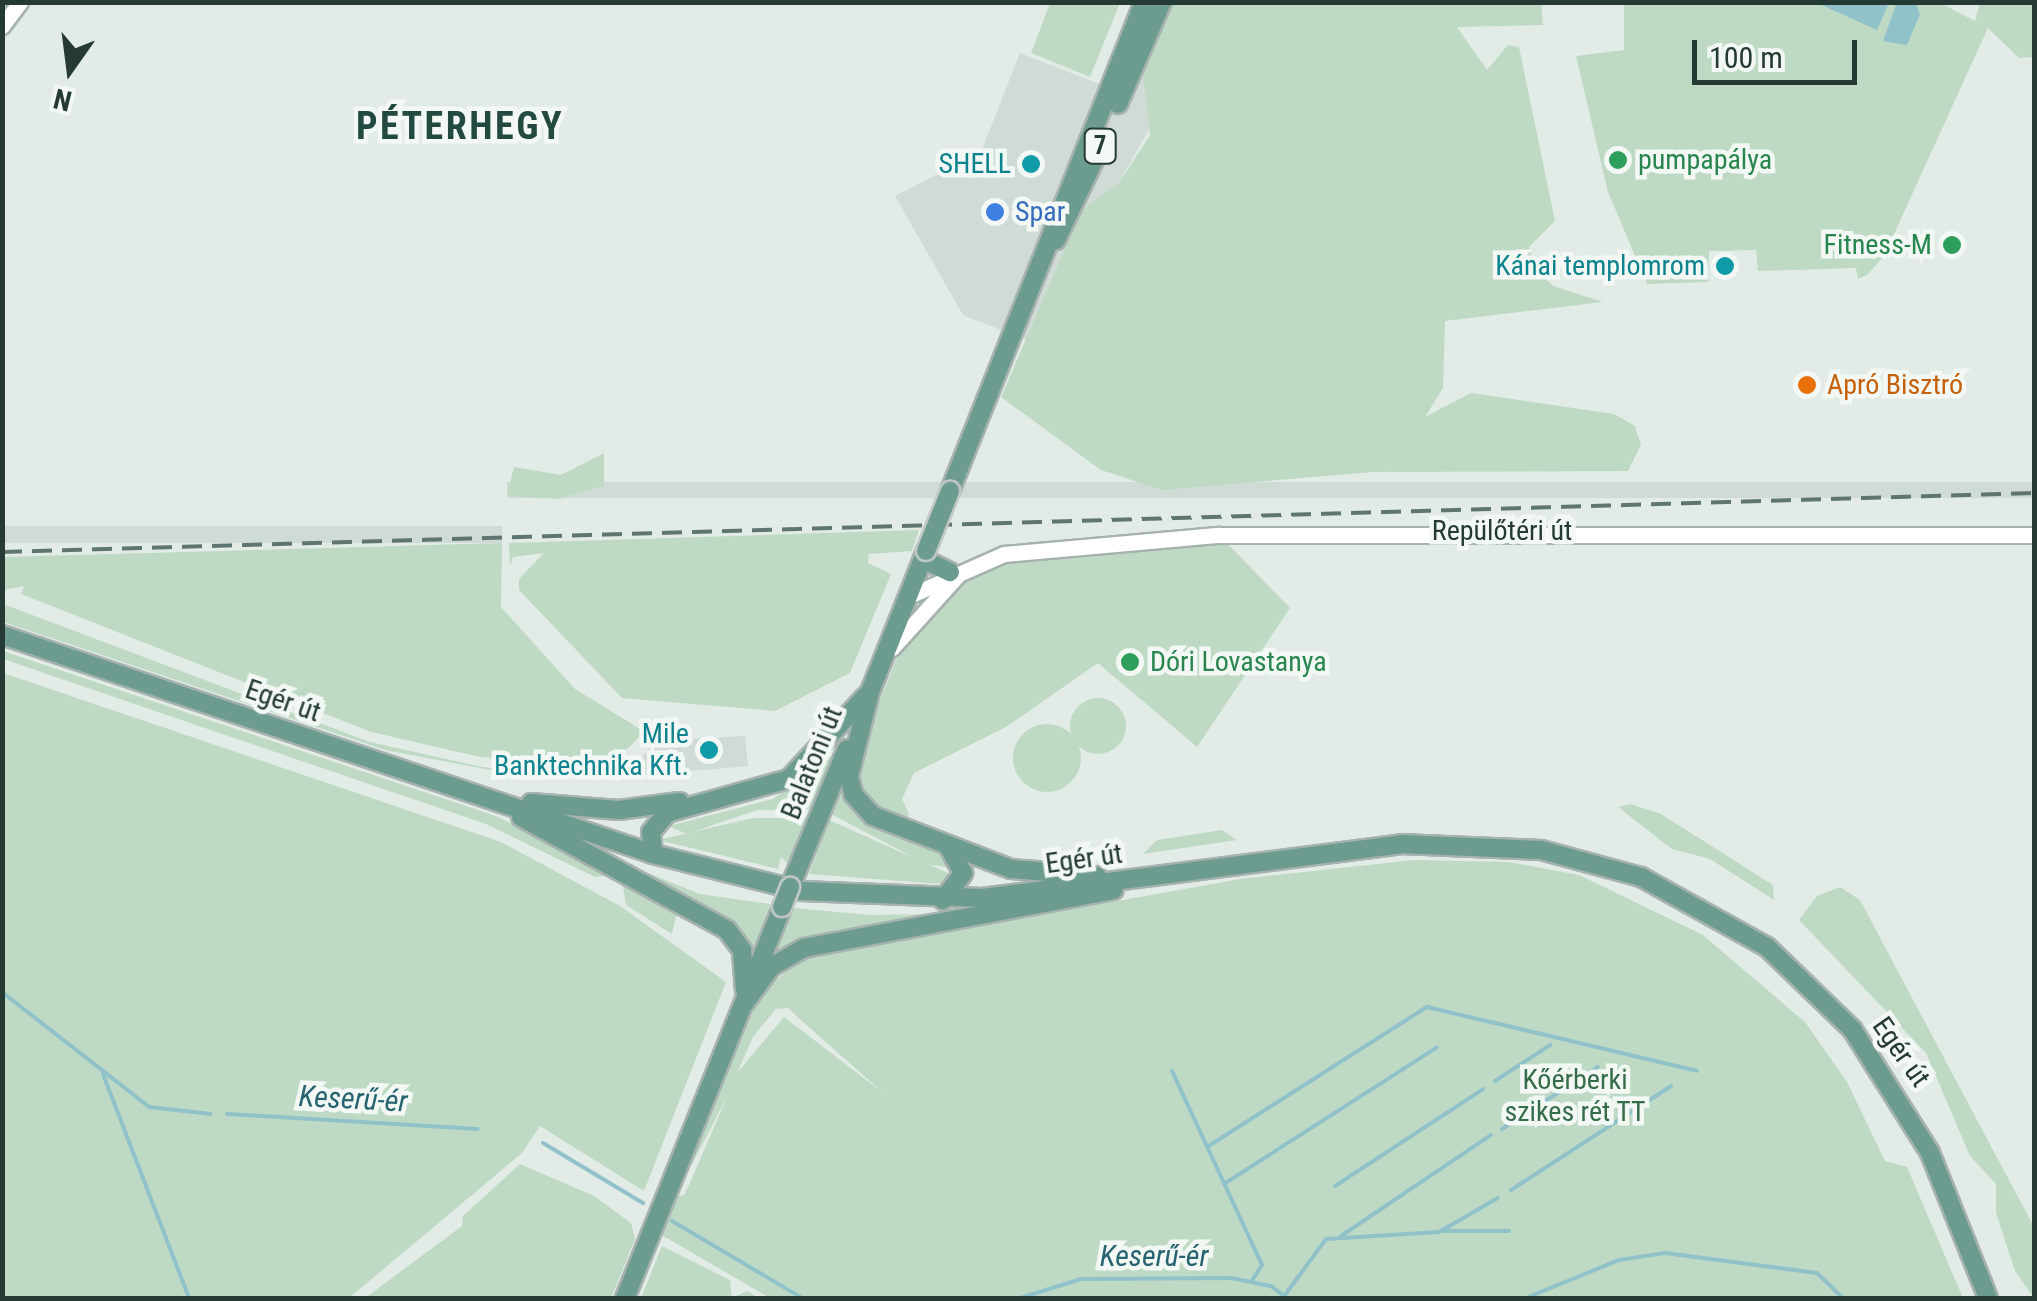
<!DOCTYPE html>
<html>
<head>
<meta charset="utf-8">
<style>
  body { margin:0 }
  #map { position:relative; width:2037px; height:1301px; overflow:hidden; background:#e3ebe7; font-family:"Roboto Condensed",sans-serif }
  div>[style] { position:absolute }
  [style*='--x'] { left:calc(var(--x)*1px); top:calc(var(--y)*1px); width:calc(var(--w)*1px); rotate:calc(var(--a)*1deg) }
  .built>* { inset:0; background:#d1dbd6; transform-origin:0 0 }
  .green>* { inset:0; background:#bedac5 }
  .round { border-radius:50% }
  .water>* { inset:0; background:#91c2ca }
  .stream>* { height:4px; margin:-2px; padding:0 2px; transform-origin:2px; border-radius:2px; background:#91c2ca }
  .roads { filter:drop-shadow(2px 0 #a6b2ae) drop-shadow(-2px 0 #a6b2ae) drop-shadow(0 2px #a6b2ae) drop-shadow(0 -2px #a6b2ae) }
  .tertiary>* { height:15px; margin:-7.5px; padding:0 7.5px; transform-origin:7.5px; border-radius:7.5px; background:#fff }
  .primary>* { height:18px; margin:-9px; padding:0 9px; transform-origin:9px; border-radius:9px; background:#6c9c8f }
  .rail>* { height:4px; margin-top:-2px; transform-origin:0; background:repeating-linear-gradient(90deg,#5f7670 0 20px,transparent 0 30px) }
  .bridges { filter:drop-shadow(2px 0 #c2c8c6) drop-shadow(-2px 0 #c2c8c6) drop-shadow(0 2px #c2c8c6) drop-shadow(0 -2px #c2c8c6) }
  .primary-bridge>* { height:18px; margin:-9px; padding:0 9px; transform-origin:9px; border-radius:9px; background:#6c9c8f }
  .dots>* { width:28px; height:28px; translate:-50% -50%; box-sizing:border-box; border:5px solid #f3f8f5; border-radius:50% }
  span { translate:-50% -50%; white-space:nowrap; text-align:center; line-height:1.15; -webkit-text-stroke:9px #f3f8f5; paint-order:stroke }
  .shield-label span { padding:2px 8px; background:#f3f8f5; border:2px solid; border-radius:8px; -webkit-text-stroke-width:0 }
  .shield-label { font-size:25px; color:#253a34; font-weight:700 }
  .leisure-label { font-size:28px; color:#27864d }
  .left { translate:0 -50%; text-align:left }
  .right { translate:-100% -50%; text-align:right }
  .culture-label { font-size:28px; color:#0d838f }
  .shop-label { font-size:28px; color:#366cbe }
  .food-label { font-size:28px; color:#c56008 }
  .street-label { font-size:28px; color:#253a34 }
  .park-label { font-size:28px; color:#336d49 }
  .water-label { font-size:30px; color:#256470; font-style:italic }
  .district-label { font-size:38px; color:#234a40; font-weight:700; letter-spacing:2.5px }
  .frame { position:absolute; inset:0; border:5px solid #253a34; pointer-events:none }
  .north { position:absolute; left:20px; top:20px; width:100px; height:100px; -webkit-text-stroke:8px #f3f8f5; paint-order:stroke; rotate:194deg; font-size:28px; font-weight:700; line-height:40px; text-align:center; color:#253a34 }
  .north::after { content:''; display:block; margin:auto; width:35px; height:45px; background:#253a34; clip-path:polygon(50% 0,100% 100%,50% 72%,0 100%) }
  .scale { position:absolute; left:1692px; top:40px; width:165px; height:45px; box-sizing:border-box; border:5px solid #253a34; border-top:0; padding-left:12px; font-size:30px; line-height:35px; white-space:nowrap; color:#253a34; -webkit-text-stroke:8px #f3f8f5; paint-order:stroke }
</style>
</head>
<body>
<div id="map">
  <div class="built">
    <div style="clip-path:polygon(1020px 53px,1102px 85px,1143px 71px,1153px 122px,1119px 183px,1082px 209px,1026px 340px,963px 315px,895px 196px,981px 152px)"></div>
    <div style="left:2034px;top:482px;width:16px;height:1527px;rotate:90deg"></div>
    <div style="left:502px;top:526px;width:17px;height:499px;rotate:90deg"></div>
    <div style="clip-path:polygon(745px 736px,748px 766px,636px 776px,631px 770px,656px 741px)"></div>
  </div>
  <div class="green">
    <div style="clip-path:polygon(1050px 3px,1120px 3px,1090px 77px,1031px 53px)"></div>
    <div style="clip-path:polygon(1172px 3px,1541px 3px,1543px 25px,1457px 27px,1487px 70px,1508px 45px,1519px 47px,1555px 221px,1529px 247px,1535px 268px,1553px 286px,1603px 302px,1445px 321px,1443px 388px,1425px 417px,1471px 393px,1614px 414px,1635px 426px,1641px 445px,1628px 471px,1373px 472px,1162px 490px,1101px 470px,1001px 397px,1082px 209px,1119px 183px,1150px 135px,1143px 71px)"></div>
    <div style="clip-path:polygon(1624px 3px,1940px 3px,1975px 21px,1980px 3px,2034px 3px,2034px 57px,2019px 58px,1988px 28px,1884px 256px,1867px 275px,1858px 279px,1856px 268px,1758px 271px,1756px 250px,1709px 251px,1708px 282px,1647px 284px,1608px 192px,1576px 56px,1624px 50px)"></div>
    <div style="clip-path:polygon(604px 453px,604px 486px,558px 499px,507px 496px,514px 467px,561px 475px)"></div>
    <div style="clip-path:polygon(919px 530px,912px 551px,869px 554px,868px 563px,891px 574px,850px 673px,775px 711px,622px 698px,519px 590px,519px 579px,544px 553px,513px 557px,510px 566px,509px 543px)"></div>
    <div style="clip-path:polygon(1219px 535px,1290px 608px,1197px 747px,1098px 663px,1006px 727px,914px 773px,902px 799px,909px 814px,903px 823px,866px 802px,856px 764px,865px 737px,907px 633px,935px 598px,1004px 554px)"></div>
    <div style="clip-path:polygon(502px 543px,501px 607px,575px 689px,645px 732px,609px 766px,480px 757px,371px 732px,21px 594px,24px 586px,3px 590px,3px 557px)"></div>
    <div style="clip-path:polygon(3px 604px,370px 742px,482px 767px,621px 780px,506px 773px,385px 750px,3px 622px)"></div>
    <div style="clip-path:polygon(3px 651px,496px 816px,613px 875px,595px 877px,486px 824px,3px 659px)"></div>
    <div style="clip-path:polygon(3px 673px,501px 842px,620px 906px,726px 982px,644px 1191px,540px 1126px,522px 1153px,349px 1298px,3px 1298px)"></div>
    <div class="round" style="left:1070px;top:698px;width:56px;height:56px"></div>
    <div class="round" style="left:1013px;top:724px;width:68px;height:68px"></div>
    <div style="clip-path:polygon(838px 751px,811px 809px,757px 810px,687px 834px,669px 826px,773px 799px)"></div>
    <div style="clip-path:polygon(838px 791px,868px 823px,949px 855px,958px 869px,926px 864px,831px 814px)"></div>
    <div style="clip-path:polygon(1630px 804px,1661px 814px,1773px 885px,1774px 900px,1710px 859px,1672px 849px,1618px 807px)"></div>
    <div style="clip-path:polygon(753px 818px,808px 818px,789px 865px,781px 857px,778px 869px,658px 840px)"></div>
    <div style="clip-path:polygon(829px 820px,957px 877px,953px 885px,809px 874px)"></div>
    <div style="clip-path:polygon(1222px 830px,1237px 840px,1143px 854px,1157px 840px)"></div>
    <div style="clip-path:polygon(evenodd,1414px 860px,1509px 862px,1579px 875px,1703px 935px,1805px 1022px,1847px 1082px,1885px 1161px,1907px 1167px,1963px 1298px,770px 1298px,653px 1230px,666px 1198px,684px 1195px,689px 1185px,728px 1095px,676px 1195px,760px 995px,801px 958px,1240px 879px,1414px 860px,788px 1008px,802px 1021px,882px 1092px,784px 1017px,737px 1073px,753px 1037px,776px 1009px,788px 1008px)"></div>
    <div style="clip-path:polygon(628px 865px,700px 894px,770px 904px,752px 960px,744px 940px)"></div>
    <div style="clip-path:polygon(622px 880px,677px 912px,672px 934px,626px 905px)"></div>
    <div style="clip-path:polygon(1840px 887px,1860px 900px,2034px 1227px,2034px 1298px,2015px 1271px,1996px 1213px,1996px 1184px,1970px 1156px,1926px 1053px,1799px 920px,1817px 896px)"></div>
    <div style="clip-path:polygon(794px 908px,870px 915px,943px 914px,810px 936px,771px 955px)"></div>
    <div style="clip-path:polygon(520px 1164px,594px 1196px,631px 1223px,635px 1239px,611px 1298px,365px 1298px,462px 1226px,463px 1216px)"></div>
    <div style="clip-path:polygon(662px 1246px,730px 1280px,732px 1298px,747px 1291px,759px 1298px,641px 1298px)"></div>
  </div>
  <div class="water">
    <div style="clip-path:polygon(1817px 3px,1889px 2px,1889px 3px,1877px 30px)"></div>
    <div style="clip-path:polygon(1916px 3px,1920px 14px,1907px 45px,1883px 41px,1896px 5px)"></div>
  </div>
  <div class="stream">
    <div style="--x:2;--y:992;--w:187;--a:38"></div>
    <div style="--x:149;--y:1107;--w:62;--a:6.4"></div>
    <div style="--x:1172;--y:1071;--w:214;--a:65.1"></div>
    <div style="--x:1262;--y:1265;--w:17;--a:123"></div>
    <div style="--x:103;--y:1074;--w:240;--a:69"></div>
    <div style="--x:1495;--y:1081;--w:66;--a:-33.2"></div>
    <div style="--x:227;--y:1114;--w:251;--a:3.4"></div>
    <div style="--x:1502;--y:1129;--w:114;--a:-32.9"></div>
    <div style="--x:543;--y:1143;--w:117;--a:31"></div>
    <div style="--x:1207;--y:1147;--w:261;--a:-32.5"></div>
    <div style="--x:1427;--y:1007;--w:277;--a:13.3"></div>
    <div style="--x:1224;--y:1184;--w:253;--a:-32.7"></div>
    <div style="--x:1335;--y:1186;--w:177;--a:-33.2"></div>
    <div style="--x:1511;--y:1190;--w:191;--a:-33"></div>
    <div style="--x:672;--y:1221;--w:151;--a:30.6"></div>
    <div style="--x:1444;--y:1231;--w:65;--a:0"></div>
    <div style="--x:1341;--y:1236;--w:181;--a:-34"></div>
    <div style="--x:1285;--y:1295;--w:69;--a:-53.8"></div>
    <div style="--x:1326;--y:1239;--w:113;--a:-3.5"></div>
    <div style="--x:1439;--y:1232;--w:68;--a:-30"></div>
    <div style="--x:1020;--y:1298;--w:64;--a:-17.3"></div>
    <div style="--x:1081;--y:1279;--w:151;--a:-0.4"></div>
    <div style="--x:1232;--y:1278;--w:40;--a:12"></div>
    <div style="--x:1271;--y:1286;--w:20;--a:37"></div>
    <div style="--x:1526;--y:1298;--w:100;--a:-22.2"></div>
    <div style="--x:1619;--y:1260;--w:47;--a:-8.7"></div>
    <div style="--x:1665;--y:1253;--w:153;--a:7.5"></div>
    <div style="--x:1817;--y:1273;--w:36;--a:44"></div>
  </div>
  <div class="roads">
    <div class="tertiary">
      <div style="--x:2;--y:26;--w:30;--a:-53"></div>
      <div style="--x:909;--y:596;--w:104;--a:-23.9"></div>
      <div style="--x:1004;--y:554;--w:216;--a:-5.1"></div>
      <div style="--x:1219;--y:535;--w:815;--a:0"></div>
      <div style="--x:892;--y:648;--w:97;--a:-47.9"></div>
    </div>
    <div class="primary">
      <div style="--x:1118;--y:104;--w:111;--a:-66.7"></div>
      <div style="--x:1056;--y:240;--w:93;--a:-64.5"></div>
      <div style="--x:950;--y:491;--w:526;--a:-68.36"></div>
      <div style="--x:923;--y:559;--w:30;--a:26"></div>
      <div style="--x:2;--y:635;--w:687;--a:18.59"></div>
      <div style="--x:653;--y:854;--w:153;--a:14"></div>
      <div style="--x:801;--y:891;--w:181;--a:2.2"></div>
      <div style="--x:982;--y:898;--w:422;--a:-7.3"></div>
      <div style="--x:1401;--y:844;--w:140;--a:2.5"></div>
      <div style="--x:1541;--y:850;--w:104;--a:15.1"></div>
      <div style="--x:1641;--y:877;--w:144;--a:29.1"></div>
      <div style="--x:1767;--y:947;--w:118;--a:44"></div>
      <div style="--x:1852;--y:1029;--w:146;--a:57.8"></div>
      <div style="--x:1930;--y:1153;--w:156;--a:68.2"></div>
      <div style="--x:870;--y:692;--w:87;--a:104"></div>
      <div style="--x:849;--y:776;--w:18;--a:77"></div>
      <div style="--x:853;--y:794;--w:30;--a:48"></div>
      <div style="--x:873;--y:816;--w:148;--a:21"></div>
      <div style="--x:1011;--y:869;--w:86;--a:4.7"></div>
      <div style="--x:866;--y:702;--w:162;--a:-68.3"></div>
      <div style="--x:531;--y:803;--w:88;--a:4.5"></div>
      <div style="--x:619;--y:810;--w:61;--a:-7.6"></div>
      <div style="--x:521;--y:817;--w:235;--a:28.7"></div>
      <div style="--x:727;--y:930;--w:25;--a:53"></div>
      <div style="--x:742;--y:950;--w:39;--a:86"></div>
      <div style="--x:653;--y:854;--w:22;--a:-95"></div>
      <div style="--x:651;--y:832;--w:25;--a:-50"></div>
      <div style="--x:667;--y:813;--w:127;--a:-15.6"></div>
      <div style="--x:789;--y:779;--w:113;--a:-47.1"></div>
      <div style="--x:790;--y:887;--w:149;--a:-67.6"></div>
      <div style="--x:943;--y:900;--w:34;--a:-53"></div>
      <div style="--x:963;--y:873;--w:29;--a:-119"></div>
      <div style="--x:744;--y:1004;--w:46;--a:-53.9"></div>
      <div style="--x:771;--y:967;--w:38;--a:-30"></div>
      <div style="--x:804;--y:948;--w:315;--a:-10.6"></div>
      <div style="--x:625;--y:1298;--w:421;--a:-68.1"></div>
    </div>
  </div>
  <div class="rail">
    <div style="--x:2;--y:552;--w:2033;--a:-1.66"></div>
  </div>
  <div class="bridges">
    <div class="primary-bridge">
      <div style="--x:926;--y:551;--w:65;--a:-68.2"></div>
      <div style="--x:782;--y:907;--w:22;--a:-68"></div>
    </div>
  </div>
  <div class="dots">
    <div style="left:1618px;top:160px;background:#2e9e5b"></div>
    <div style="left:1031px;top:164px;background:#0f9aa8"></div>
    <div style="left:995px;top:212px;background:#3f7fe0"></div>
    <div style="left:1952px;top:245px;background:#2e9e5b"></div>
    <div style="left:1725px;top:266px;background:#0f9aa8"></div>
    <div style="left:1807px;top:385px;background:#e8710a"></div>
    <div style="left:1130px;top:662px;background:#2e9e5b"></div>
    <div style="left:709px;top:750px;background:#0f9aa8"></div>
  </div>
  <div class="shield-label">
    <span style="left:1100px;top:146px">7</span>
  </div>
  <div class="leisure-label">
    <span class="left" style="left:1638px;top:160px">pumpapálya</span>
    <span class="right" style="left:1932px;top:245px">Fitness-M</span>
    <span class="left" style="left:1150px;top:662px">Dóri Lovastanya</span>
  </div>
  <div class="culture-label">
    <span class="right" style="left:1011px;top:164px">SHELL</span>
    <span class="right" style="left:1705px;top:266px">Kánai templomrom</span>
    <span class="right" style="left:689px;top:750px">Mile<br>Banktechnika Kft.</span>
  </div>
  <div class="shop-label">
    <span class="left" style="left:1015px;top:212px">Spar</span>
  </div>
  <div class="food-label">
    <span class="left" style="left:1827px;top:385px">Apró Bisztró</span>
  </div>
  <div class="street-label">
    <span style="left:1502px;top:531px">Repülőtéri út</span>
    <span style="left:283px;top:701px;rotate:19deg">Egér út</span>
    <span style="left:812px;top:763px;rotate:-68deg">Balatoni út</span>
    <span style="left:1084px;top:859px;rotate:-8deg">Egér út</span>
    <span style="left:1901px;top:1052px;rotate:55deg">Egér út</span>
  </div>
  <div class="park-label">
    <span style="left:1575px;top:1096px">Kőérberki<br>szikes rét TT</span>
  </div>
  <div class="water-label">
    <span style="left:353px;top:1099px;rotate:3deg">Keserű-ér</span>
    <span style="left:1154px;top:1256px">Keserű-ér</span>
  </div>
  <div class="district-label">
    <span style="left:460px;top:127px">PÉTERHEGY</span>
  </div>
  <div class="frame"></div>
  <div class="north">N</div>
  <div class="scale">100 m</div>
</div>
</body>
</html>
